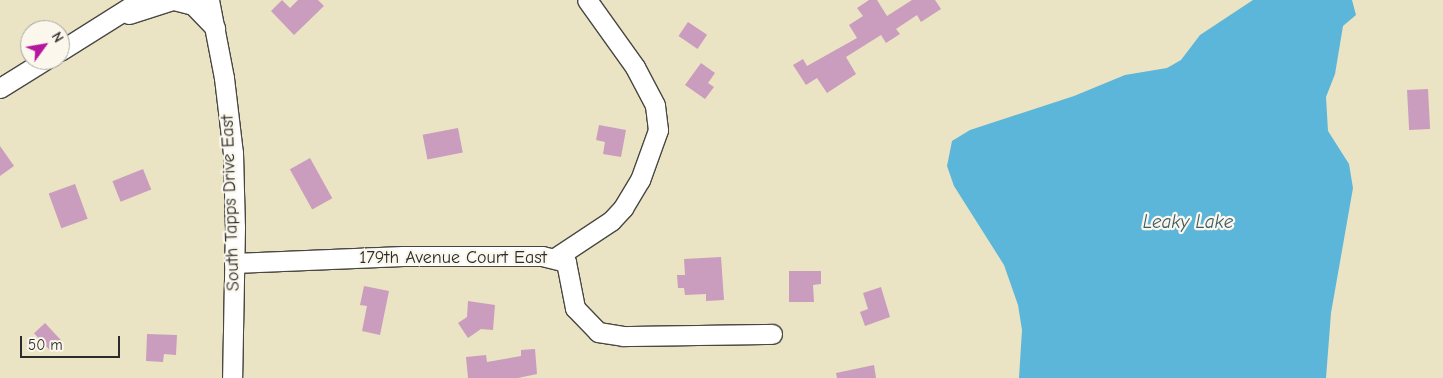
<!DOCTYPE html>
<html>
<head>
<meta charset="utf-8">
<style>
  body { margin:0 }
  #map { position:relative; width:1443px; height:378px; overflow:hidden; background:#eae4c4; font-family:"Comic Neue",sans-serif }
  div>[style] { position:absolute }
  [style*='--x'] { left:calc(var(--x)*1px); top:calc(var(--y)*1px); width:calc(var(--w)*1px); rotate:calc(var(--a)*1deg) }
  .water>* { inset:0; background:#5bb6d9 }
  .building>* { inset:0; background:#ca9cbd; transform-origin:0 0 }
  .roads { filter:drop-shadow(1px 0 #484742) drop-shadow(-1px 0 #484742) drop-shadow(0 1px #484742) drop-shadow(0 -1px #484742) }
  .minor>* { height:19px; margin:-9.5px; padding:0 9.5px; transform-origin:9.5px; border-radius:9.5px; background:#fff }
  span { translate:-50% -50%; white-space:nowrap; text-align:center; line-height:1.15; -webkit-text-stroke:4.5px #fbf7ec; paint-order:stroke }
  .street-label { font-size:18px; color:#2b2b2b }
  .water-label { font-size:19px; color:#3c5c68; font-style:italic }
  .north { position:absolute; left:20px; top:20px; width:50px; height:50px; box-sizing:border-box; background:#fbf7ec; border:1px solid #a8a59f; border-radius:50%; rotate:58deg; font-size:14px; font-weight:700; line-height:20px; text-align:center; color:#2b2b2b }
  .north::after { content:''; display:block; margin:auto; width:18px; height:22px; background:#b5179e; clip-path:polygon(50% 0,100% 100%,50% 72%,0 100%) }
  .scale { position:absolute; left:20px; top:336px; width:100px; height:22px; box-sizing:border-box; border:2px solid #2b2b2b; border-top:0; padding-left:6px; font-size:15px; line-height:18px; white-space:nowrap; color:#2b2b2b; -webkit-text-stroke:4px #fbf7ec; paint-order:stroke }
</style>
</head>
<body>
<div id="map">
  <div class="water">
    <div style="clip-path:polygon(1253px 0,1352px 0,1356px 15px,1343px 26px,1335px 74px,1326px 97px,1328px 131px,1349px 164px,1353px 188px,1331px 313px,1326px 378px,1019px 378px,1022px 330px,1018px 305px,1004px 265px,954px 186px,947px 166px,952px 141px,970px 130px,1074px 96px,1125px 75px,1167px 68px,1181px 60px,1200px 35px)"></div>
  </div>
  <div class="building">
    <div style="clip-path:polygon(282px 0,290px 8px,298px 0,318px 0,324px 6px,294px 35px,271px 11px)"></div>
    <div style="clip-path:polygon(869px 0,877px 0,887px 16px,912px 0,935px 0,941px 9px,921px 22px,917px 15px,896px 29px,900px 34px,886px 43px,881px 35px,846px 57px,856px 74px,827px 93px,817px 78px,806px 85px,793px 65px,803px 59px,807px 66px,857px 38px,849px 25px,863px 16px,857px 8px)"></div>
    <div style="left:688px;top:22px;width:23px;height:17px;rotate:34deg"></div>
    <div style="clip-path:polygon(701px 63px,715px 73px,708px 83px,714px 87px,705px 99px,685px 85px)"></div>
    <div style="left:1428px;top:89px;width:40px;height:21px;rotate:87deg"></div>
    <div style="clip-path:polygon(599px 125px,626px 130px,621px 157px,603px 154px,605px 142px,596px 140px)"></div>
    <div style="left:458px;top:128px;width:25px;height:36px;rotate:79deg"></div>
    <div style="clip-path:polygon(0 146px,14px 166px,0 176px)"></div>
    <div style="left:310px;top:158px;width:46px;height:23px;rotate:61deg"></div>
    <div style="left:143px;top:169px;width:22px;height:33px;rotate:68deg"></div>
    <div style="left:75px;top:184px;width:37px;height:28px;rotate:70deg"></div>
    <div style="clip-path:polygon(721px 257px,724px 300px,706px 301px,706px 294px,685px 295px,684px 288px,678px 288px,677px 275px,685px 275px,684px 259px)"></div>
    <div style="clip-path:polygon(789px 271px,821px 271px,821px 284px,813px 285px,814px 302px,789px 302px)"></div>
    <div style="clip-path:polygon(364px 286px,389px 291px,380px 335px,362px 331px,367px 306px,360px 305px)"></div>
    <div style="clip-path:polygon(881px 287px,890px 317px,865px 326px,860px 312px,868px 309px,863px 293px)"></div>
    <div style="clip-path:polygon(468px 301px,495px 305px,493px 330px,481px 329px,468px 338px,458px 323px,467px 317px)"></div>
    <div style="left:45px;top:323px;width:26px;height:15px;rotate:47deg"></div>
    <div style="clip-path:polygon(147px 334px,177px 335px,176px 355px,164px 354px,163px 362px,146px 361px)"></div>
    <div style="clip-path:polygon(535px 349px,537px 374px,518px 378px,468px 378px,466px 357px,486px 355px,487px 362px,521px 356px,521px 350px)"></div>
    <div style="clip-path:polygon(874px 365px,876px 378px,837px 378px,836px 373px)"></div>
  </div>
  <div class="roads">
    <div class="minor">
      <div style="--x:174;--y:0;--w:20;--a:15"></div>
      <div style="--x:193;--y:5;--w:32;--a:46"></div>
      <div style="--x:209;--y:0;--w:79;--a:79.1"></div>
      <div style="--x:224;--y:78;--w:76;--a:83.2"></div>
      <div style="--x:233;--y:153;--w:74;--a:88.5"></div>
      <div style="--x:235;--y:227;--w:151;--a:91.1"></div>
      <div style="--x:129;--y:14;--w:45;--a:-18"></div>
      <div style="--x:60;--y:51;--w:96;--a:-32.2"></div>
      <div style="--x:0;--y:88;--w:53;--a:-31.9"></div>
      <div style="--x:555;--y:258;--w:67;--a:-33.5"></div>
      <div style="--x:611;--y:221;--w:18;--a:-47"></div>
      <div style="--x:623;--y:208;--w:33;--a:-59"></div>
      <div style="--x:640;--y:180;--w:53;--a:-70.2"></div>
      <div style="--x:658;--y:130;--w:25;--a:-97"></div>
      <div style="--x:655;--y:105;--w:43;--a:-117.8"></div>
      <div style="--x:635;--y:67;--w:82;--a:-125.6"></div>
      <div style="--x:234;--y:263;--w:169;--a:-2.4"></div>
      <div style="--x:403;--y:256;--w:139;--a:0"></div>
      <div style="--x:542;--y:256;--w:25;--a:14"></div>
      <div style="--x:566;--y:262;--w:47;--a:78.9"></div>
      <div style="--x:575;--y:308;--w:33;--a:46"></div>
      <div style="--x:598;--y:332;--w:25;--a:9"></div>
      <div style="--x:623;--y:336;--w:149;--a:-0.8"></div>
    </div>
  </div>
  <div class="street-label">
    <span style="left:231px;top:203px;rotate:-92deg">South Tapps Drive East</span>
    <span style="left:453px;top:258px">179th Avenue Court East</span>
  </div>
  <div class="water-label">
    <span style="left:1188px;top:223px">Leaky Lake</span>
  </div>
  <div class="north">N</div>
  <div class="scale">50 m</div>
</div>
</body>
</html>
